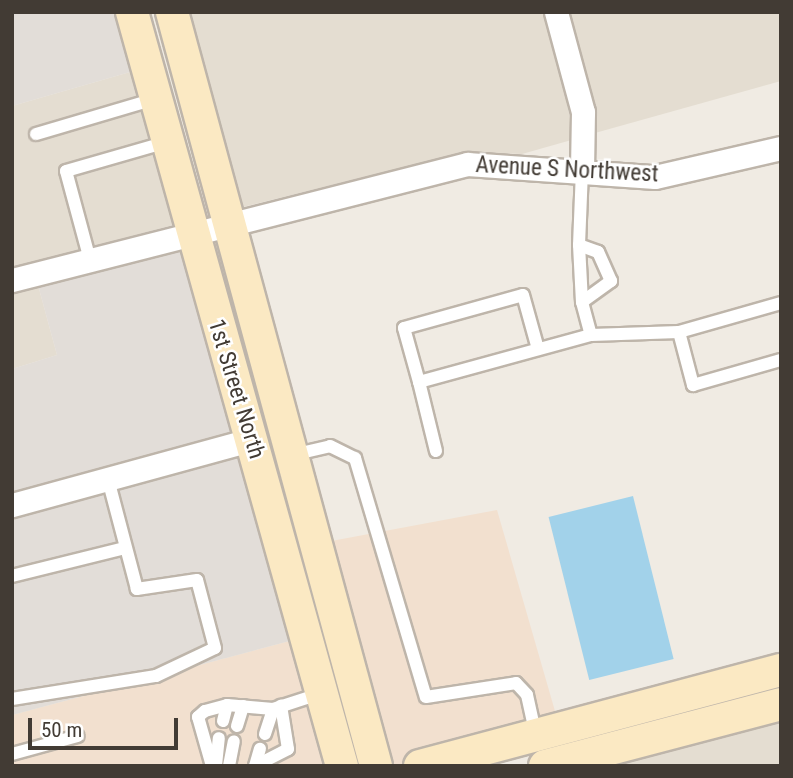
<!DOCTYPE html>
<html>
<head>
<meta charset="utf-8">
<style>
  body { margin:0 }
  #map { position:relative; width:793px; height:778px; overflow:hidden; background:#f0ebe3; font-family:"Roboto Condensed",sans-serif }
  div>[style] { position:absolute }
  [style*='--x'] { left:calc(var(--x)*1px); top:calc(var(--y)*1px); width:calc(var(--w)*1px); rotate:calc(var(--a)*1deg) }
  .residential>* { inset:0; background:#e4ddd1 }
  .commercial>* { inset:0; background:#f2e0cf }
  .industrial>* { inset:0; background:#e2ddd8 }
  .water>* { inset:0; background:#a2d2ea; transform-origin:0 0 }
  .roads { filter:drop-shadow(2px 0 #beb5aa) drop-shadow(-2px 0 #beb5aa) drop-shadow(0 2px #beb5aa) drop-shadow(0 -2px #beb5aa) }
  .service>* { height:12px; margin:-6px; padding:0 6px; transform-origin:6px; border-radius:6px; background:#fff }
  .minor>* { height:23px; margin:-11.5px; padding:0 11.5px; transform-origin:11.5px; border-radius:11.5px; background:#fff }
  .secondary>* { height:32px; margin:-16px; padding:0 16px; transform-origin:16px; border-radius:16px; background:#fbe9c3 }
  span { translate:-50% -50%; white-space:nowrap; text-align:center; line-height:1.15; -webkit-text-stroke:5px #fff; paint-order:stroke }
  .street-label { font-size:23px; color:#423b34 }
  .frame { position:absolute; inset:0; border:14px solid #423b34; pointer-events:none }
  .scale { position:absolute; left:28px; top:718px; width:150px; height:32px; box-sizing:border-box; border:4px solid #423b34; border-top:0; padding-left:9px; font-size:21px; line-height:24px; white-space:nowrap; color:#423b34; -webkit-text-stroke:5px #fff; paint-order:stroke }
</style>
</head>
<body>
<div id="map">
  <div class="residential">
    <div style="clip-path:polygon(183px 12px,546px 12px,575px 139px,522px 154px,465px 152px,235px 209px)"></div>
    <div style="clip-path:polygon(567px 12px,781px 12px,781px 81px,595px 133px)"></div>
    <div style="clip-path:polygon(137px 70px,177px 224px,12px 268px,12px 106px)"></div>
    <div style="clip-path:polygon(38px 285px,57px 355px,12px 369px,12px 292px)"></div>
    <div style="clip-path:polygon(781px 698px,781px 766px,525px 766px)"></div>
  </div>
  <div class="commercial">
    <div style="clip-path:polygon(497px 510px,561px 732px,434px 766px,387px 766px,326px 542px)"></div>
    <div style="clip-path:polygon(297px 639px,331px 766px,12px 766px,12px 715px)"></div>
  </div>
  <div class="industrial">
    <div style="clip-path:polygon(12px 12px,121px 12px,137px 70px,12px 106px)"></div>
    <div style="clip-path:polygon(184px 247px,237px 431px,12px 493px,12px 369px,57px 355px,38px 285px)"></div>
    <div style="clip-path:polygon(244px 453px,297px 639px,12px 715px,12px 517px)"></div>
  </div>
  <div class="water">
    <div style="left:633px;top:496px;width:168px;height:87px;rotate:76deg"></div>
  </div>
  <div class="roads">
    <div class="service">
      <div style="--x:36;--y:134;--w:124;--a:-16.4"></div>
      <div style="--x:579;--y:245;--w:57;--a:87"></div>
      <div style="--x:582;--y:302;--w:36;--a:-36"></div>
      <div style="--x:611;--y:281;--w:32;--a:-114"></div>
      <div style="--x:598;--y:252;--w:20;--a:-160"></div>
      <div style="--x:579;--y:245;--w:74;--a:-87.7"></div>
      <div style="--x:90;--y:260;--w:92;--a:-105.1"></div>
      <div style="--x:66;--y:171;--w:105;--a:-16"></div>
      <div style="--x:582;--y:302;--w:34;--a:75"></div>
      <div style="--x:591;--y:335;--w:88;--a:-2"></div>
      <div style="--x:679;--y:332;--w:106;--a:-15.9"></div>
      <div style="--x:679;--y:332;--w:55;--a:75.2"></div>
      <div style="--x:693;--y:385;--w:91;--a:-15.9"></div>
      <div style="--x:419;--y:382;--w:56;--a:-105.5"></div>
      <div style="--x:404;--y:328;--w:123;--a:-15.5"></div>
      <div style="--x:523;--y:295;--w:56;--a:74.5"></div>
      <div style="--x:436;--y:451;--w:71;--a:-103.8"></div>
      <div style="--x:419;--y:382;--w:178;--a:-15.3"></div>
      <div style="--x:292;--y:455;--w:39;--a:-13"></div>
      <div style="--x:330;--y:446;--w:28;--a:26"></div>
      <div style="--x:355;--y:458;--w:249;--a:73.5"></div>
      <div style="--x:426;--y:697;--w:91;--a:-8.8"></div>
      <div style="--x:516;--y:683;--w:16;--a:47"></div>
      <div style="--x:527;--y:695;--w:42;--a:77.6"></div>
      <div style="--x:12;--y:576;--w:116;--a:-13.9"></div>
      <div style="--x:12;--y:699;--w:146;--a:-9.1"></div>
      <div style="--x:156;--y:676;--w:65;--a:-25.4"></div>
      <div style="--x:215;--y:648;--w:70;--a:-104.8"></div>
      <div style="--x:197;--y:580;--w:61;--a:171.5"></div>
      <div style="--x:137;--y:589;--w:114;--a:-104.8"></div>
      <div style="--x:223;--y:721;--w:16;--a:-76"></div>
      <div style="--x:237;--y:726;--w:21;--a:-73"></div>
      <div style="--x:265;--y:734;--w:26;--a:-72"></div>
      <div style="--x:12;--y:754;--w:68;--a:-15.3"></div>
      <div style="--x:216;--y:765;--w:27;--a:-84"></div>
      <div style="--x:212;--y:766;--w:51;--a:-105.9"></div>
      <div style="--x:198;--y:717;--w:9;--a:-41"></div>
      <div style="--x:205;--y:711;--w:23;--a:-15"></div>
      <div style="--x:227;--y:705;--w:46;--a:5"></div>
      <div style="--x:273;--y:709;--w:52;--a:-18.1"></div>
      <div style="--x:229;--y:766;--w:25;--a:-79"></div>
      <div style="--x:255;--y:766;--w:37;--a:-27"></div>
      <div style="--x:288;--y:749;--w:44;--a:-99.2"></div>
      <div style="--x:255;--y:766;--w:18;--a:-74"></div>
    </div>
    <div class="minor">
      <div style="--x:556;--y:12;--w:104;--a:74.9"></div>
      <div style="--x:583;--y:112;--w:59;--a:91"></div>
      <div style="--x:12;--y:280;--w:470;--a:-14.3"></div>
      <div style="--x:467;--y:164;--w:188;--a:4"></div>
      <div style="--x:655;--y:177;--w:129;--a:-13"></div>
      <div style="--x:12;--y:505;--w:247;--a:-15.3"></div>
    </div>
    <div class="secondary">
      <div style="--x:132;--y:12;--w:783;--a:74.44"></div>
      <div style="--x:172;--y:12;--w:781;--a:74.86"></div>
      <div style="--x:420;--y:766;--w:374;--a:-14.9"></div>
      <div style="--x:545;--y:766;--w:244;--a:-14.7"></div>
    </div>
  </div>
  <div class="street-label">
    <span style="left:567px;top:170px;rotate:3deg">Avenue S Northwest</span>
    <span style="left:236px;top:389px;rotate:73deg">1st Street North</span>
  </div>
  <div class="frame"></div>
  <div class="scale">50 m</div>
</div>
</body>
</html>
